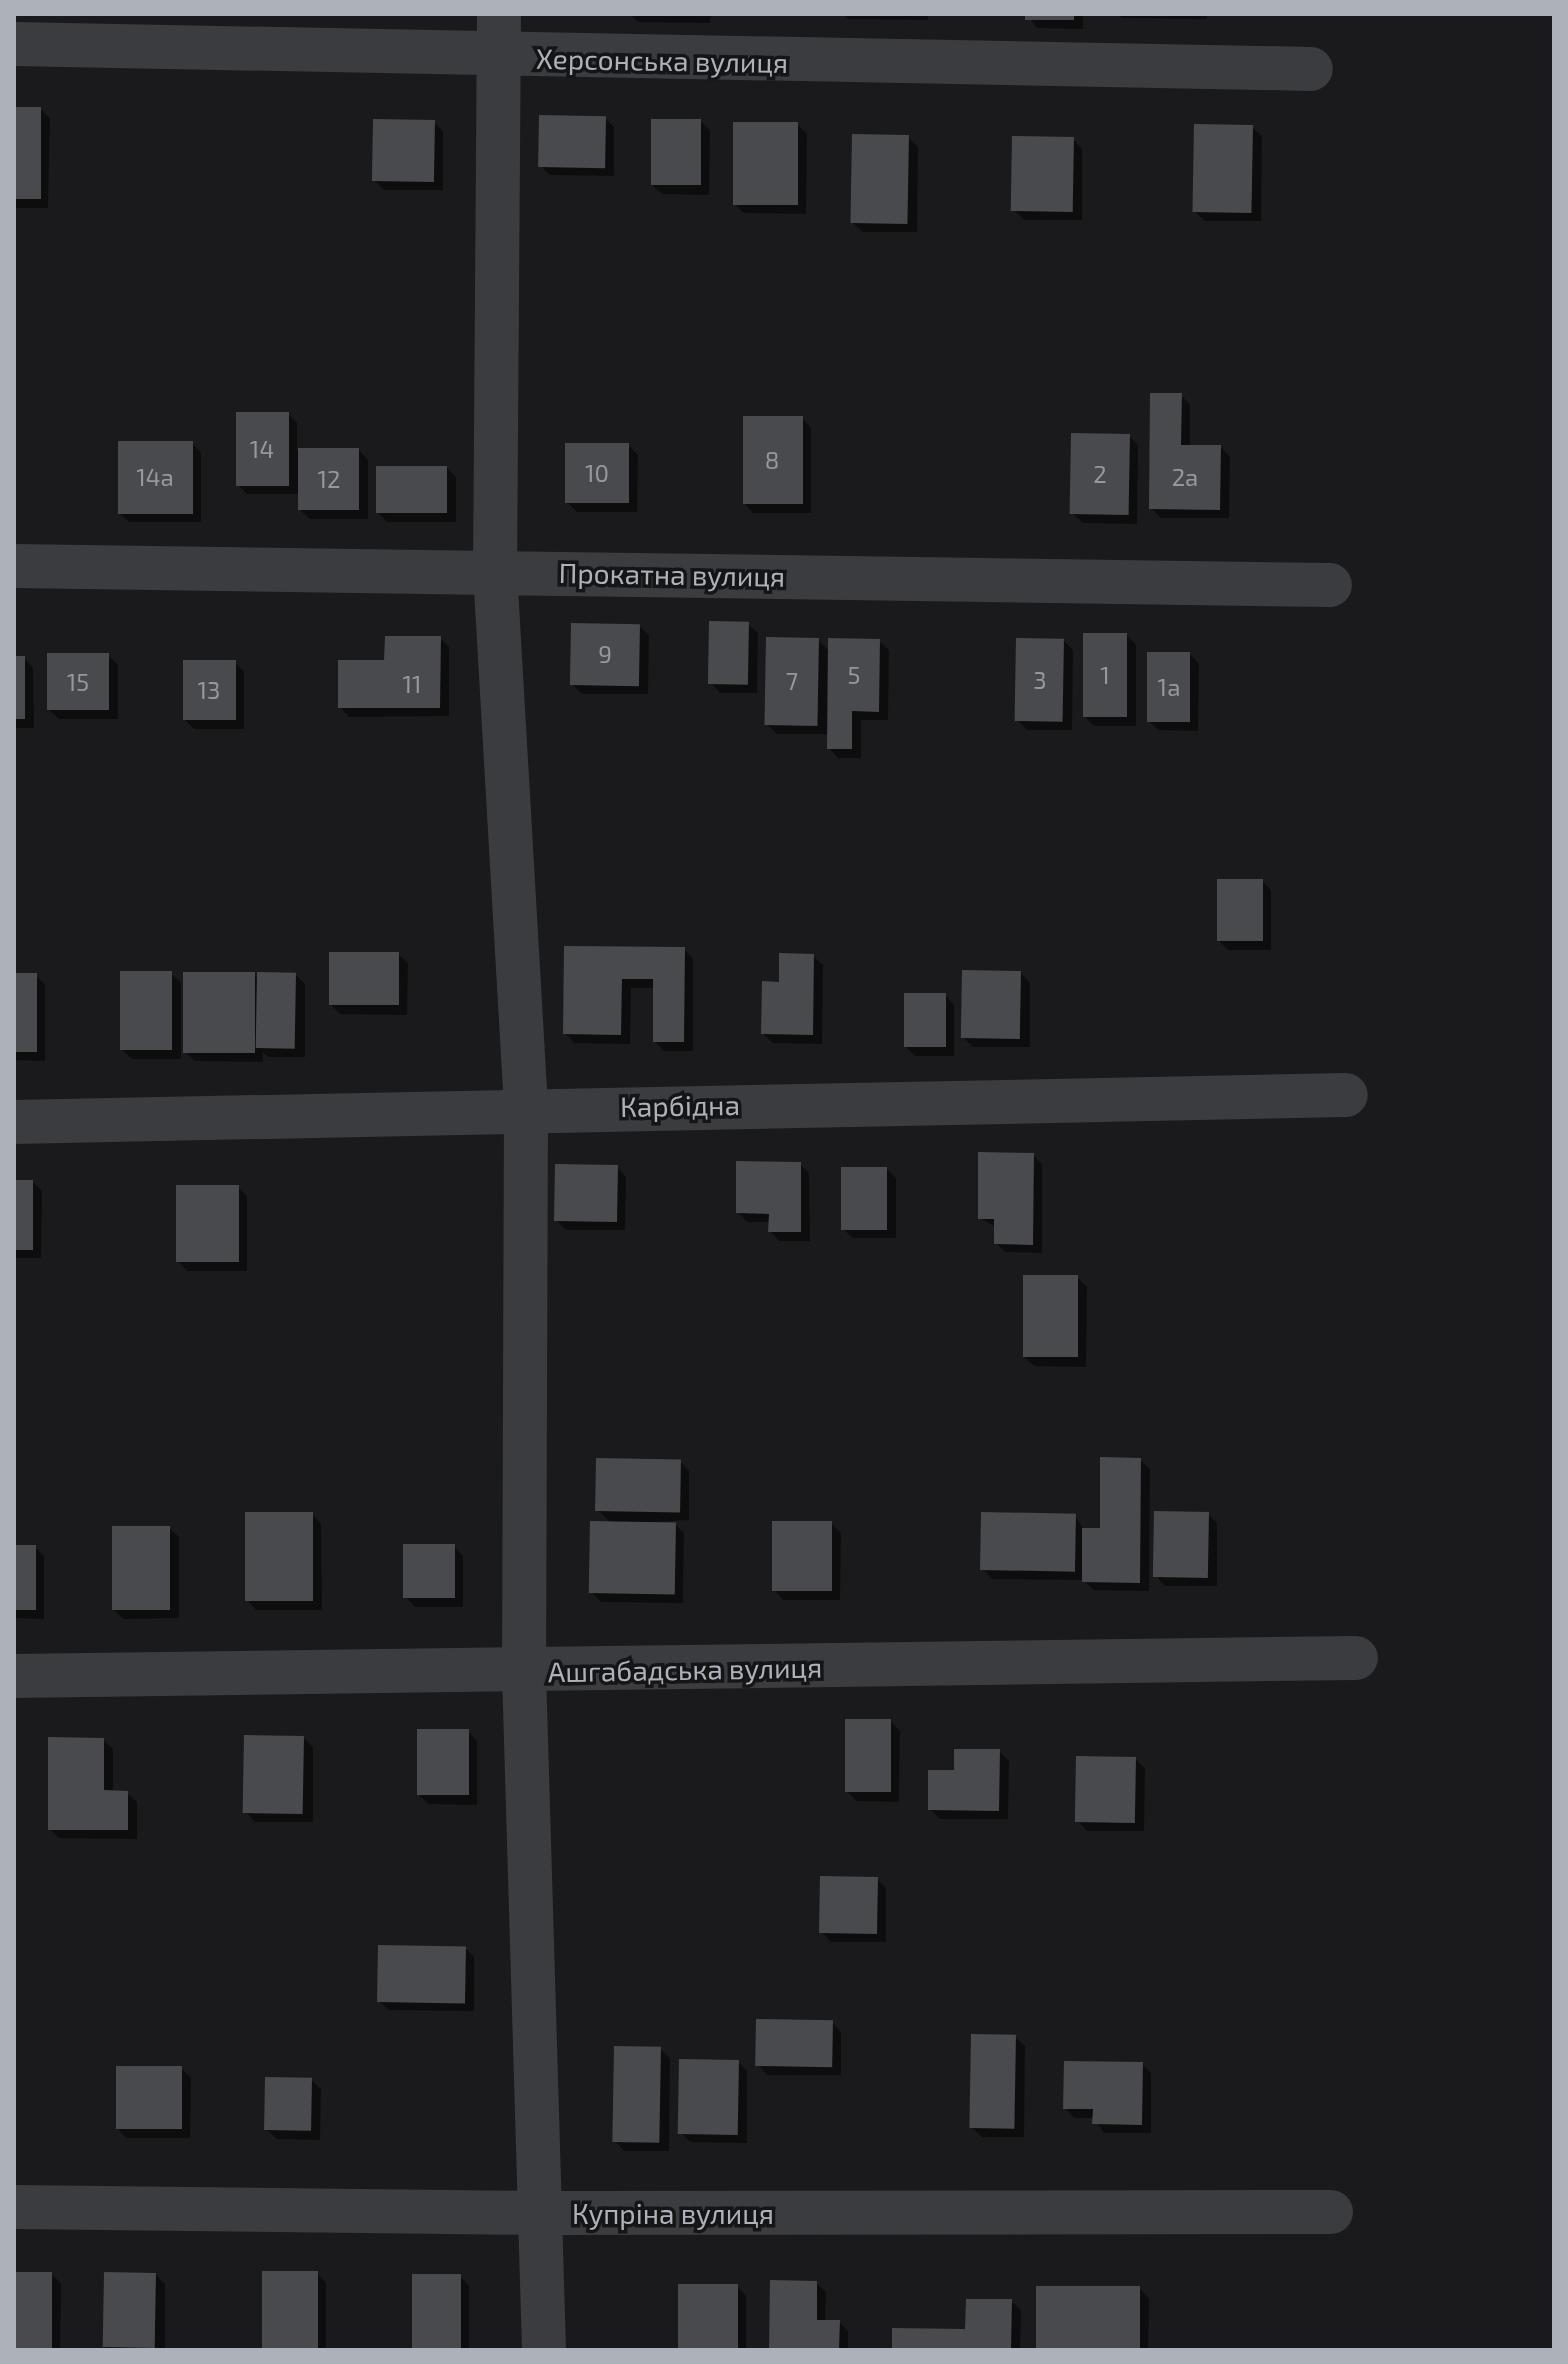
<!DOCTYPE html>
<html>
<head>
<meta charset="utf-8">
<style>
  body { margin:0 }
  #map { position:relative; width:1568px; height:2364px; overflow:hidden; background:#1a1a1c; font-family:"Exo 2",sans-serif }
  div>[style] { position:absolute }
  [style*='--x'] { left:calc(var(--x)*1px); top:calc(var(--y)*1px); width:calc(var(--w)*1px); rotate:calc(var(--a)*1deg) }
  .shadow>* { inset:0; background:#0007 }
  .building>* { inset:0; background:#494a4e; transform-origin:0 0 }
  .minor>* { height:44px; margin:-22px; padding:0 22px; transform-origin:22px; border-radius:22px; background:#3b3c40 }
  span { translate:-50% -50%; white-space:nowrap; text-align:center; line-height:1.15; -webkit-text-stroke:7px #151517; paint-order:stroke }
  .number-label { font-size:24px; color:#94989f }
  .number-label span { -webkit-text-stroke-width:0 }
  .street-label { font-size:28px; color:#adb2ba }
  .frame { position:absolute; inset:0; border:16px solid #adb2ba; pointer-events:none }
</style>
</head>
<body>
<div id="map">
  <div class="shadow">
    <div style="clip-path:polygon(630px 14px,711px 14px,710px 23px,638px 22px)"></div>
    <div style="clip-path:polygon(843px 14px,928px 14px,928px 20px,848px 19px)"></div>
    <div style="clip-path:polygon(1027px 14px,1083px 14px,1083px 29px,1037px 28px)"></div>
    <div style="clip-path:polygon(1118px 14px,1207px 14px,1207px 19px,1122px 18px)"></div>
    <div style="clip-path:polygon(14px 109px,40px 109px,50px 118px,48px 208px,14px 208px)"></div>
    <div style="clip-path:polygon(605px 118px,614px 127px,614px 176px,550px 175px,541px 166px)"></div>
    <div style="clip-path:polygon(700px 121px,710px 130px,709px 195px,662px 194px,652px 185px)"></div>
    <div style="clip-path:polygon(434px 122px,443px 131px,443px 190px,384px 190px,375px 181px)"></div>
    <div style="clip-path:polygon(797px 124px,807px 134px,806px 214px,744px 213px,734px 204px)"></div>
    <div style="clip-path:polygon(1252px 127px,1262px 136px,1261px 221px,1205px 221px,1195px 212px)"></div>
    <div style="clip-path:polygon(908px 137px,918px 147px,917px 232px,863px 232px,853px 223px)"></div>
    <div style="clip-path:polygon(1073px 139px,1082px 149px,1082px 220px,1024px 220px,1014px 210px)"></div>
    <div style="clip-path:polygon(1181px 395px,1190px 405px,1190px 447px,1221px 447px,1230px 457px,1229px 518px,1161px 518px,1151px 508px)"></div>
    <div style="clip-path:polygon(288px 414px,297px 423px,297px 450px,359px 450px,368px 460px,368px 519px,310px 519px,300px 510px,300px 494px,247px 494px,238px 485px)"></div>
    <div style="clip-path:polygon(802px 418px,811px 428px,811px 513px,753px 513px,744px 503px)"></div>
    <div style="clip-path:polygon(1129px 436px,1138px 445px,1137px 524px,1083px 523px,1073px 514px)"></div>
    <div style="clip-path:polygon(192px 443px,201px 453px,201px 522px,129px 522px,119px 513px)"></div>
    <div style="clip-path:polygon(628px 445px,638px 455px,637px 512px,577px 512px,567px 502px)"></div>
    <div style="clip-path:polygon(447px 468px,456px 477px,456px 522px,387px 522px,377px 512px)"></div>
    <div style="clip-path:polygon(748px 624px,758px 633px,757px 693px,720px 693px,711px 683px)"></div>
    <div style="clip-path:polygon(639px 626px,649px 635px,648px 694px,582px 694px,572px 684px)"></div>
    <div style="clip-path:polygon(1127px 635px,1136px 645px,1136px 726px,1094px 726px,1084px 716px)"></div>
    <div style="clip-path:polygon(440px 638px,449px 647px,449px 716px,349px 717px,340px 707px,386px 662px)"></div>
    <div style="clip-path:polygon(818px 640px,830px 652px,879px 641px,889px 650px,888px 720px,861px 720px,861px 758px,838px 758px,829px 748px,829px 734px,777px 734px,767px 724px)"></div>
    <div style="clip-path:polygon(1063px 640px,1073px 650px,1072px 730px,1027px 730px,1018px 721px)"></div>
    <div style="clip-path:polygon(1190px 654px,1199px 664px,1198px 731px,1158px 730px,1149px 721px)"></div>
    <div style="clip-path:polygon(108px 655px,118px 665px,118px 719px,59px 719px,49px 710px)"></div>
    <div style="clip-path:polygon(14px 658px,24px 658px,33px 668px,34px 728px,14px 728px)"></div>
    <div style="clip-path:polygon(235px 662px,244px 672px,244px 729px,194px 729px,185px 720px)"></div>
    <div style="clip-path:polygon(1262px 881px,1271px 890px,1271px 950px,1228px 950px,1218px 940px)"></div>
    <div style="clip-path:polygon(566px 948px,684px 949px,693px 959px,693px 1051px,664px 1051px,655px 1042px,655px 988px,631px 988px,630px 1044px,574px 1043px,565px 1033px)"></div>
    <div style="clip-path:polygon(398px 954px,408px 963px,407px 1015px,340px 1014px,331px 1005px)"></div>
    <div style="clip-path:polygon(813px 956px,823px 965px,822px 1044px,773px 1043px,763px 1034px,781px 984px)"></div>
    <div style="clip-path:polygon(171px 973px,181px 983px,181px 1059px,132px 1059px,122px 1050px)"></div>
    <div style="clip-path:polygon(1021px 973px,1030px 983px,1030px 1047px,973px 1047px,963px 1037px)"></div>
    <div style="clip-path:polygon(254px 974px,259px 979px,296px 975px,305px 984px,305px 1057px,268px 1057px,263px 1052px,263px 1062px,195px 1061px,185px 1052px)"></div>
    <div style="clip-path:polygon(14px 975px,36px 975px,45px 985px,45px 1061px,14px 1060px)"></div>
    <div style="clip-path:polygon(945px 995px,954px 1005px,954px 1056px,915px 1056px,905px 1046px)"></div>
    <div style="clip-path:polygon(1033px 1155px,1042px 1164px,1042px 1253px,1005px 1252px,996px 1243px,996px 1227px,980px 1218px)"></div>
    <div style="clip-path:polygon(800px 1164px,809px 1173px,810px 1241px,779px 1241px,770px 1231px,770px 1222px,747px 1222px,738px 1212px)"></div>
    <div style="clip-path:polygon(617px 1167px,626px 1177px,625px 1230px,566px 1230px,557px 1221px)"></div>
    <div style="clip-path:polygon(887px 1169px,896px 1178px,896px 1238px,853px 1238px,843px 1229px)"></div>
    <div style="clip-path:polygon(14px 1182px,33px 1182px,42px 1191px,41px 1258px,14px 1258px)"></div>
    <div style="clip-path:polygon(238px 1187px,247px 1196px,247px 1271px,187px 1271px,178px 1261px)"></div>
    <div style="clip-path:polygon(1077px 1277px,1087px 1287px,1086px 1367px,1034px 1366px,1024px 1357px)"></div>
    <div style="clip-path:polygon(1140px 1460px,1150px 1469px,1149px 1591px,1093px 1590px,1084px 1580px,992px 1579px,983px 1569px,1075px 1515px,1084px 1530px,1102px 1530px)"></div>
    <div style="clip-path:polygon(680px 1461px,689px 1471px,689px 1520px,639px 1523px,675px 1524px,684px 1533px,683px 1603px,601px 1602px,592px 1593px,611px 1523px,598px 1510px)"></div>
    <div style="clip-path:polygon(312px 1514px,321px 1524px,322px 1610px,256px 1610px,247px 1600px)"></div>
    <div style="clip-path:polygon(1208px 1514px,1217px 1523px,1217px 1586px,1165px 1586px,1156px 1576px)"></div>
    <div style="clip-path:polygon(831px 1523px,841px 1533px,840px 1600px,783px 1600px,774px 1590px)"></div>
    <div style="clip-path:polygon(169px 1528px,179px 1537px,179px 1618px,123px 1619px,113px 1609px)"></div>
    <div style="clip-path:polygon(454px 1546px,463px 1556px,463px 1607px,415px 1607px,406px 1597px)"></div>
    <div style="clip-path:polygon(14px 1547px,35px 1547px,44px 1556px,44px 1619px,14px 1618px)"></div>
    <div style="clip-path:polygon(891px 1721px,900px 1731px,899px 1802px,857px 1801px,847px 1792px)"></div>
    <div style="clip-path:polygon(468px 1731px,477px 1741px,477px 1805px,428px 1804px,419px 1795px)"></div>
    <div style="clip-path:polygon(304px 1738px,313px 1747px,313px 1822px,255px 1822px,246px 1812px)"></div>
    <div style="clip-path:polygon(103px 1740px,113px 1749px,113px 1793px,127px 1793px,137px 1802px,137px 1839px,59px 1838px,50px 1829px)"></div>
    <div style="clip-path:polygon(999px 1751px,1009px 1761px,1008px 1819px,940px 1819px,930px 1809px,956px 1772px)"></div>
    <div style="clip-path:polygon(1135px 1759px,1145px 1768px,1144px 1831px,1087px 1831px,1078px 1821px)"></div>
    <div style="clip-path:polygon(877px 1879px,886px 1888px,886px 1942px,831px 1942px,822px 1932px)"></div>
    <div style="clip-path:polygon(465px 1948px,474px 1957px,474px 2011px,389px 2010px,379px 2001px)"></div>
    <div style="clip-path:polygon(832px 2022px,841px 2032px,841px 2075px,767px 2075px,758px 2065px)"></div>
    <div style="clip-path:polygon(1015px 2037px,1025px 2046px,1024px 2137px,982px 2137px,972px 2128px)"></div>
    <div style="clip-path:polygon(660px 2049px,670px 2058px,669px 2151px,624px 2151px,615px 2141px)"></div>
    <div style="clip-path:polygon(738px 2062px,747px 2071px,747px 2143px,690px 2142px,681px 2133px)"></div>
    <div style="clip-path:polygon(1142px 2064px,1151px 2073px,1151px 2133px,1104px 2133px,1094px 2118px,1074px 2118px,1065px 2108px)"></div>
    <div style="clip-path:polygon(181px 2068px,191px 2078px,190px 2138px,126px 2138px,117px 2128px)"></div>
    <div style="clip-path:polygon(311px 2080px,321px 2089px,320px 2140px,277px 2139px,267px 2130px)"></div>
    <div style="clip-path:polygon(317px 2273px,326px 2283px,326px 2350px,264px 2350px)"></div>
    <div style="clip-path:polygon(14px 2274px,51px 2274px,61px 2283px,60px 2350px,14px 2350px)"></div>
    <div style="clip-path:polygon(156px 2275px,165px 2284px,165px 2350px,109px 2350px,106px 2347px)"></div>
    <div style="clip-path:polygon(460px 2276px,469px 2286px,469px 2350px,413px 2350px)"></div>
    <div style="clip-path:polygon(816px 2283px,826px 2292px,825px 2322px,839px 2322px,848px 2331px,848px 2350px,771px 2350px)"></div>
    <div style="clip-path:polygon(737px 2286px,746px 2296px,746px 2350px,680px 2350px)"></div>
    <div style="clip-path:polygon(1139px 2288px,1149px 2298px,1148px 2350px,1038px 2350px)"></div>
    <div style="clip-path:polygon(1011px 2301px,1021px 2310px,1020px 2350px,894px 2350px,967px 2331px)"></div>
  </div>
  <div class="building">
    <div style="left:1025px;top:14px;width:49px;height:6px"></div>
    <div style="left:14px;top:107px;width:27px;height:92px"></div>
    <div style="left:539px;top:115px;width:67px;height:52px;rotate:1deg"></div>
    <div style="left:373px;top:119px;width:62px;height:62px;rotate:1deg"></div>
    <div style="left:651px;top:119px;width:50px;height:66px"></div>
    <div style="left:733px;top:122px;width:65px;height:83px"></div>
    <div style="left:1194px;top:124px;width:59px;height:88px;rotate:1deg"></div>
    <div style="left:852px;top:134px;width:57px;height:89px;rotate:1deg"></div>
    <div style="left:1012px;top:136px;width:62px;height:75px;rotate:1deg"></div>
    <div style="clip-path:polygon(1150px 393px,1182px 393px,1181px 445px,1221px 445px,1220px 510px,1149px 509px)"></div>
    <div style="left:236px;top:412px;width:53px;height:74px"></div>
    <div style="left:743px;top:416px;width:60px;height:88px"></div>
    <div style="left:1071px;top:433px;width:59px;height:81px;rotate:1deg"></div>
    <div style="left:118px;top:441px;width:75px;height:73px"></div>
    <div style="left:565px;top:443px;width:64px;height:60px"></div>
    <div style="left:298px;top:448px;width:61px;height:62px"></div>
    <div style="left:376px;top:466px;width:71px;height:47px"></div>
    <div style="left:709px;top:621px;width:40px;height:63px;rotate:1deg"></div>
    <div style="left:571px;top:623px;width:69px;height:62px;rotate:1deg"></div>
    <div style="left:1083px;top:633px;width:44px;height:84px"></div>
    <div style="clip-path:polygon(385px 636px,441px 636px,440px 708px,338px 708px,338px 660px,384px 660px)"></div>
    <div style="left:766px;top:637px;width:53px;height:88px;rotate:1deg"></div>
    <div style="clip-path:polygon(828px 638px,880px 639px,879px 712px,852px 711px,852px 749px,827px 749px)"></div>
    <div style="left:1016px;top:638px;width:48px;height:83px;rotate:1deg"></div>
    <div style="left:1147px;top:652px;width:43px;height:70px"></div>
    <div style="left:47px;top:653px;width:62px;height:57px"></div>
    <div style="left:14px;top:656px;width:11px;height:63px"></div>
    <div style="left:183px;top:660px;width:53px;height:60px"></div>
    <div style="left:1217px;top:879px;width:46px;height:62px"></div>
    <div style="clip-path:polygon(564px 946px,685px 947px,684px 1042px,653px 1042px,653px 979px,622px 979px,621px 1035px,563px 1034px)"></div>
    <div style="left:329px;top:952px;width:70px;height:53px"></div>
    <div style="clip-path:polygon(779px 953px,814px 954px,813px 1035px,761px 1034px,762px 981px,779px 982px)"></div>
    <div style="left:962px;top:970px;width:59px;height:68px;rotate:1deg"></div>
    <div style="left:120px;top:971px;width:52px;height:79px"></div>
    <div style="left:183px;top:972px;width:72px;height:81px"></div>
    <div style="left:257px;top:972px;width:39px;height:76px;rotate:1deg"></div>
    <div style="left:14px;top:973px;width:23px;height:79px"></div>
    <div style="left:904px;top:993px;width:42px;height:54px"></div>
    <div style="clip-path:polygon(978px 1152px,1034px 1153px,1033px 1245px,994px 1244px,994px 1219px,978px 1219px)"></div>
    <div style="clip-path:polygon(736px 1161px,801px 1162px,801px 1232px,768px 1232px,769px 1214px,736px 1213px)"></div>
    <div style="left:555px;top:1164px;width:63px;height:57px;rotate:1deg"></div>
    <div style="left:841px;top:1167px;width:46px;height:63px"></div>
    <div style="left:14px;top:1180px;width:19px;height:70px"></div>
    <div style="left:176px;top:1185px;width:63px;height:77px"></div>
    <div style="left:1023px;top:1275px;width:55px;height:82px"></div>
    <div style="clip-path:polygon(1100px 1457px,1141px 1458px,1140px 1583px,1082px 1582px,1082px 1528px,1100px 1528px)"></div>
    <div style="left:596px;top:1458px;width:85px;height:53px;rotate:1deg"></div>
    <div style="left:1154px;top:1511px;width:55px;height:66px;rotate:1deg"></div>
    <div style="left:245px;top:1512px;width:68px;height:89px"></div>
    <div style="left:981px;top:1512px;width:95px;height:58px;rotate:1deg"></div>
    <div style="left:590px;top:1521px;width:86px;height:72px;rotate:1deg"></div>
    <div style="left:772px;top:1521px;width:60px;height:70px"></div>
    <div style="left:112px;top:1526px;width:58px;height:84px"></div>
    <div style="left:403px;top:1544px;width:52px;height:54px"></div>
    <div style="left:14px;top:1545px;width:22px;height:65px"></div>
    <div style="left:845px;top:1719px;width:46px;height:73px"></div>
    <div style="left:417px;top:1729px;width:52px;height:66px"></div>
    <div style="left:244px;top:1735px;width:60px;height:78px;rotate:1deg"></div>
    <div style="clip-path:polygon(48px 1737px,104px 1738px,104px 1790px,128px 1791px,128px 1830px,48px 1830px)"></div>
    <div style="clip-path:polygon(954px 1749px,1000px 1749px,999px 1811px,928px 1810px,928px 1770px,954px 1770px)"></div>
    <div style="left:1076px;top:1756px;width:60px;height:66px;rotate:1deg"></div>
    <div style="left:820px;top:1876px;width:58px;height:57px;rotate:1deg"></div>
    <div style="left:378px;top:1945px;width:88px;height:57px;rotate:1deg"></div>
    <div style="left:756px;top:2019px;width:77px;height:47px;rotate:1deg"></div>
    <div style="left:971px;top:2034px;width:45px;height:94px;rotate:1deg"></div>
    <div style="left:614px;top:2046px;width:47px;height:96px;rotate:1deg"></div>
    <div style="left:679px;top:2059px;width:60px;height:75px;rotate:1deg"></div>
    <div style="clip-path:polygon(1064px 2061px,1143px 2062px,1142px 2125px,1092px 2124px,1093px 2109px,1063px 2109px)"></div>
    <div style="left:116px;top:2066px;width:66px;height:63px"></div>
    <div style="left:265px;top:2077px;width:47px;height:53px;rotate:1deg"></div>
    <div style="left:262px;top:2271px;width:56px;height:79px"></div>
    <div style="left:14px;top:2272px;width:38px;height:77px"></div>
    <div style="left:104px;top:2272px;width:52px;height:75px;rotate:1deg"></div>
    <div style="left:412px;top:2274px;width:49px;height:76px"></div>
    <div style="clip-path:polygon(770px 2280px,817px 2281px,817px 2320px,840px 2320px,839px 2350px,769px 2350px)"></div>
    <div style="left:678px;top:2284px;width:60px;height:66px"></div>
    <div style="left:1036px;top:2286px;width:104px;height:64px"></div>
    <div style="clip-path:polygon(966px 2299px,1012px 2299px,1011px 2350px,892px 2350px,892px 2328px,965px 2329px)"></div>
  </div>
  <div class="minor">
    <div style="--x:499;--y:14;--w:557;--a:90.41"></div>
    <div style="--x:495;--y:571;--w:537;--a:86.69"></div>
    <div style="--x:526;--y:1107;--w:565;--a:90.2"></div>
    <div style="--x:524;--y:1672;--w:678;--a:88.31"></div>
    <div style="--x:14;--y:44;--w:1297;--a:1.1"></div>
    <div style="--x:14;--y:566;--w:1316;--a:0.83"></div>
    <div style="--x:14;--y:1122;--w:1332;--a:-1.16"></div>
    <div style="--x:14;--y:1676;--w:1342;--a:-0.77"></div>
    <div style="--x:14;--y:2207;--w:526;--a:0.65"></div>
    <div style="--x:540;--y:2213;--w:791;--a:-0.07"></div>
  </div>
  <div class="number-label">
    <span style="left:262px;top:449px">14</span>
    <span style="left:772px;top:460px">8</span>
    <span style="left:597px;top:473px">10</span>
    <span style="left:1100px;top:474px">2</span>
    <span style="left:155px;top:477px">14а</span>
    <span style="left:1185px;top:477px">2а</span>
    <span style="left:329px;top:479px">12</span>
    <span style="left:605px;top:654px">9</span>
    <span style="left:854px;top:675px">5</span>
    <span style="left:1105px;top:675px">1</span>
    <span style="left:1040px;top:680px">3</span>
    <span style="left:792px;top:681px">7</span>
    <span style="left:78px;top:682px">15</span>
    <span style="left:412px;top:684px">11</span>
    <span style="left:1169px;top:687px">1а</span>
    <span style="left:209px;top:690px">13</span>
  </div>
  <div class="street-label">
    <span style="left:662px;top:60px;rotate:1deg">Херсонська вулиця</span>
    <span style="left:672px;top:574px;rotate:1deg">Прокатна вулиця</span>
    <span style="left:680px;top:1105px;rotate:-1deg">Карбідна</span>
    <span style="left:685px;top:1669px;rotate:-1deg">Ашгабадська вулиця</span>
    <span style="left:673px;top:2213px">Купріна вулиця</span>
  </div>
  <div class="frame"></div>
</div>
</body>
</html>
